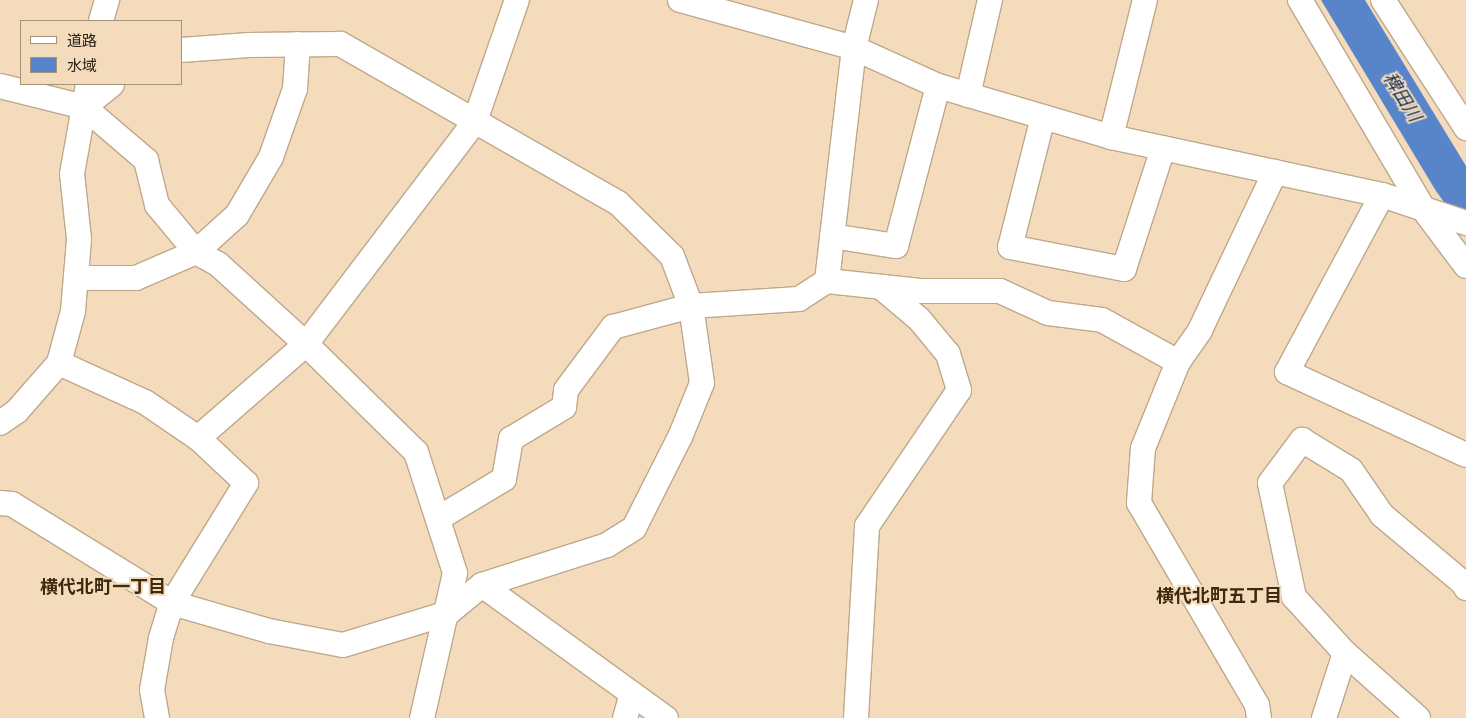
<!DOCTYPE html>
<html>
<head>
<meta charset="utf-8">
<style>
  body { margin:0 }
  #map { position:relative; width:1466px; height:718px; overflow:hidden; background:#f3dbbc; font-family:Arial,"Noto Sans JP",sans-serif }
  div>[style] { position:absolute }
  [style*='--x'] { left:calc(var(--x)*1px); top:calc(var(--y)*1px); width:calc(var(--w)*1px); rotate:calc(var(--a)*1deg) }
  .water>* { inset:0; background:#5885c9 }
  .roads { filter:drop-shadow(1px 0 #bfa88a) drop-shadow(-1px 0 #bfa88a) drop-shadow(0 1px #bfa88a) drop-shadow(0 -1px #bfa88a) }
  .street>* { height:24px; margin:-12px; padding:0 12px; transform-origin:12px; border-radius:12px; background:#fff }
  span { translate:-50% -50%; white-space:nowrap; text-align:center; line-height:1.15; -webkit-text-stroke:4px #f3dbbc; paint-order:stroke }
  .water-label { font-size:18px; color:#0b2a55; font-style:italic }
  .neighbourhood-label { font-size:18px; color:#3d2a0f; font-weight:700 }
  .legend { position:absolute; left:20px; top:20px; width:162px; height:65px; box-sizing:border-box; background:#f3dbbc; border:1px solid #a4927a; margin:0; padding:6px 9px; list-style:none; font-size:15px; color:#2d2418 }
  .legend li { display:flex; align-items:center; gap:10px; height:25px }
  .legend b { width:25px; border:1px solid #a4927a }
</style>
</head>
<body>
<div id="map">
  <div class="water">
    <div style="clip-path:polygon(1321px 0,1365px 0,1466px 166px,1466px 232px,1436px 191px)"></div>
  </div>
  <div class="roads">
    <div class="street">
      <div style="--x:680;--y:0;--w:180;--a:15.4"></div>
      <div style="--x:854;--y:48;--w:92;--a:24.3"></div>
      <div style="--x:938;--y:86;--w:180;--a:16.4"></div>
      <div style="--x:1111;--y:137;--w:277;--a:12.1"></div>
      <div style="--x:1382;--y:195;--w:89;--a:18.4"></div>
      <div style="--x:1300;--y:0;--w:244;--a:59.4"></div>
      <div style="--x:1424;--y:210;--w:70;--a:53.1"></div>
      <div style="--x:1383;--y:0;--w:153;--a:57"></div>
      <div style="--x:101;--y:21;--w:22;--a:-74"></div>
      <div style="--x:0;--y:86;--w:87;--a:14"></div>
      <div style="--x:84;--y:107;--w:82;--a:40.5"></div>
      <div style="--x:146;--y:160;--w:46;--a:76.3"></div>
      <div style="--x:157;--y:205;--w:61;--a:50.3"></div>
      <div style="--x:196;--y:252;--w:25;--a:29"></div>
      <div style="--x:218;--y:264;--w:119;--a:42.3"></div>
      <div style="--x:306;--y:344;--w:154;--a:44.5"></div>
      <div style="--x:416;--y:452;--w:127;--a:72.1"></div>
      <div style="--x:455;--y:573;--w:149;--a:102.8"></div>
      <div style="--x:968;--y:95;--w:98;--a:-77"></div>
      <div style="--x:84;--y:107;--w:36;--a:-39"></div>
      <div style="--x:1043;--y:117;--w:134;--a:104.2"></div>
      <div style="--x:1010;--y:247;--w:116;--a:10.9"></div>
      <div style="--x:1124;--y:269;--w:127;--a:-72.1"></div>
      <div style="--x:1111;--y:137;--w:141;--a:-76.1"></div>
      <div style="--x:1382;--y:195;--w:201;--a:118.2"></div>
      <div style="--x:1287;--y:372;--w:197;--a:24.9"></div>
      <div style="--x:832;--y:236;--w:65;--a:8.9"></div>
      <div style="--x:896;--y:246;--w:165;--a:-75.3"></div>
      <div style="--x:76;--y:278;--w:60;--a:0"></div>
      <div style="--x:136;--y:278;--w:65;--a:-23.4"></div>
      <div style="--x:196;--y:252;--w:55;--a:-42.1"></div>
      <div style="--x:237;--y:215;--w:67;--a:-59.6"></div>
      <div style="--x:271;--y:157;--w:72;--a:-70.6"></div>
      <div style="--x:295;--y:89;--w:45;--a:-86.2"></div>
      <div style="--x:827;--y:281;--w:235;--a:-83.4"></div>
      <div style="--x:854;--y:48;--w:49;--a:-76"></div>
      <div style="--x:1178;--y:362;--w:93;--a:112.1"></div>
      <div style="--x:1143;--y:448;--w:55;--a:94.2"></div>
      <div style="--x:1139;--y:503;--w:234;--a:59.7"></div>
      <div style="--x:1257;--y:705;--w:13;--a:81"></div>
      <div style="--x:59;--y:363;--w:94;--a:24.4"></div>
      <div style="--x:145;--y:402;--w:64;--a:34.2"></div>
      <div style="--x:0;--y:423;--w:21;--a:-35"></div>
      <div style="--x:17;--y:411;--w:64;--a:-48.8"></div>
      <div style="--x:59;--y:363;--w:54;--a:-74.9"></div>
      <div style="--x:73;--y:311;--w:72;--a:-85.2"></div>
      <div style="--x:79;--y:239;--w:65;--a:-96.1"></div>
      <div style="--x:72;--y:174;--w:91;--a:-79.9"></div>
      <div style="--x:0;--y:503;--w:12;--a:5"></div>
      <div style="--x:12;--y:504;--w:188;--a:31.7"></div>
      <div style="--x:172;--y:603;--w:101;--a:16.1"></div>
      <div style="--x:269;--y:631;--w:75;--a:10.7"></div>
      <div style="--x:343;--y:645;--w:110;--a:-16.9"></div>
      <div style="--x:448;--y:613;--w:44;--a:-39.5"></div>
      <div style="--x:482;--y:585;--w:131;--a:-17.7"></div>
      <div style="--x:607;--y:545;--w:32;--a:-32"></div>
      <div style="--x:634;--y:528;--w:102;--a:-63.2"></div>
      <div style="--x:680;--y:437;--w:58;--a:-67.8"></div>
      <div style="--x:702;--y:383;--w:78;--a:-98.1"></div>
      <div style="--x:691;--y:306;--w:53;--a:-110.8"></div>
      <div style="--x:672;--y:256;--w:76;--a:-135.5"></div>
      <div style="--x:618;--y:203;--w:320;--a:-150.2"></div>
      <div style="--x:340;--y:44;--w:91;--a:179.4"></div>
      <div style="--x:249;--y:45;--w:68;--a:175.8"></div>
      <div style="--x:439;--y:518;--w:76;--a:-31"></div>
      <div style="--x:504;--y:479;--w:41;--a:-80.1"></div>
      <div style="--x:511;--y:439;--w:62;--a:-31.1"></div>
      <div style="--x:564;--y:407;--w:17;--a:-83"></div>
      <div style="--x:566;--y:390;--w:79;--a:-53.3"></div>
      <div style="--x:613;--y:327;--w:81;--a:-15.1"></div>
      <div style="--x:691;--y:306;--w:108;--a:-3.7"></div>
      <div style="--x:799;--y:299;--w:33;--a:-33"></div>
      <div style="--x:827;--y:281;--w:94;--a:6.1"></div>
      <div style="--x:920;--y:291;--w:80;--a:0"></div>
      <div style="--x:1000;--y:291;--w:53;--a:24.6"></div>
      <div style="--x:1048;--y:313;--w:54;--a:7.4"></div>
      <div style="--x:1102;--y:320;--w:87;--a:28.9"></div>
      <div style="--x:1178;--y:362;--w:39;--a:-55"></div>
      <div style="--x:1200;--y:330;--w:175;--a:-64.6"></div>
      <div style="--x:482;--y:585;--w:227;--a:35.9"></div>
      <div style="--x:157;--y:718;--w:28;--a:-100"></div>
      <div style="--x:152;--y:690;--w:53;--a:-80.2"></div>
      <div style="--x:161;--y:638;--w:37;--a:-73"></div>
      <div style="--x:172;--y:603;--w:141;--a:-58.3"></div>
      <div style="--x:246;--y:483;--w:66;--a:-136.8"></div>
      <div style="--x:198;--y:438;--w:143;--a:-41"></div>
      <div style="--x:306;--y:344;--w:280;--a:-52.8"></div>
      <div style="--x:475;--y:121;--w:128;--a:-70.9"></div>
      <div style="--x:625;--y:718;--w:25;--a:-74"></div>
      <div style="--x:856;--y:718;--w:192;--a:-86.7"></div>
      <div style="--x:867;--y:526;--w:164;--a:-55.9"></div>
      <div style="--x:959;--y:390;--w:38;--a:-107"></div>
      <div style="--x:948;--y:354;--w:45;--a:-129.6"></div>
      <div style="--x:919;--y:319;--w:50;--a:-139.9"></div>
      <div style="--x:1324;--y:718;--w:68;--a:-72.1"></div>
      <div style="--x:1418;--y:718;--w:98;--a:-138.3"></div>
      <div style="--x:1345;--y:653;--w:76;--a:-132.3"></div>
      <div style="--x:1294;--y:597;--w:116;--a:-101.9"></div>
      <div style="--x:1270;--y:483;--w:54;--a:-53.3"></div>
      <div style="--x:1302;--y:440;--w:57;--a:31.5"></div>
      <div style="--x:1351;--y:470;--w:55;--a:55.4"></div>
      <div style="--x:1382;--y:515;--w:106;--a:40"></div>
      <div style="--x:1463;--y:583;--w:6;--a:59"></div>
    </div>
  </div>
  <div class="water-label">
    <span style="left:1402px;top:97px;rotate:58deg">稗田川</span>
  </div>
  <div class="neighbourhood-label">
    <span style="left:103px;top:587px">横代北町一丁目</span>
    <span style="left:1219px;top:596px">横代北町五丁目</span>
  </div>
  <ul class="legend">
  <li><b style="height:6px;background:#fff"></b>道路</li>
  <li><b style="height:14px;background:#5885c9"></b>水域</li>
  </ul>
</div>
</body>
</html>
